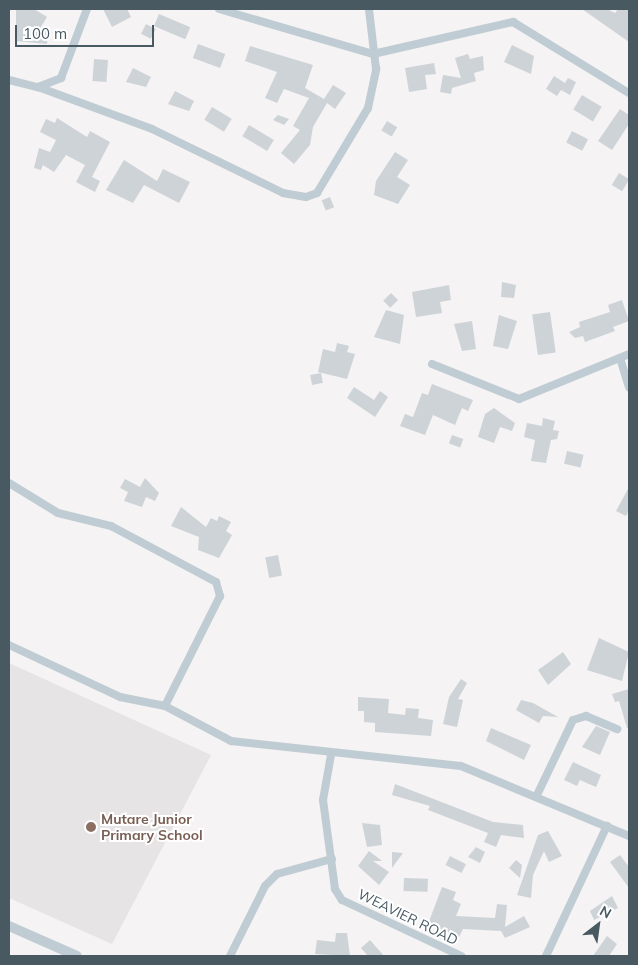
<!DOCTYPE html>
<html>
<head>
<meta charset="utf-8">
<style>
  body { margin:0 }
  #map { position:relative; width:638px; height:965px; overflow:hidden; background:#f5f3f3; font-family:Mulish,sans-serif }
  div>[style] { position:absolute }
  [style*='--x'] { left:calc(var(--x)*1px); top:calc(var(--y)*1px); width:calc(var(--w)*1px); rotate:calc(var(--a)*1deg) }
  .education>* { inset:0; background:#e6e4e5 }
  .building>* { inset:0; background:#ced3d8; transform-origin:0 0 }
  .minor>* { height:8px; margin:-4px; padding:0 4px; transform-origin:4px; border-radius:4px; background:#c0ccd3 }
  .tertiary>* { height:10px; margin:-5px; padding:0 5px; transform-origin:5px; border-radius:5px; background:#c0ccd3 }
  .dots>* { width:14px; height:14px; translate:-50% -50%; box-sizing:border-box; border:2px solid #fff; border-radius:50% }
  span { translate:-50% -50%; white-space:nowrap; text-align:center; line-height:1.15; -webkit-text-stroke:4px #fff; paint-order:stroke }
  .education-label { font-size:14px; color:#785e54; font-weight:700 }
  .left { translate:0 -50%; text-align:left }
  .street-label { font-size:14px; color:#485962 }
  .frame { position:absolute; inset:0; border:10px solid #485962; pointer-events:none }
  .north { position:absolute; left:573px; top:900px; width:50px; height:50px; -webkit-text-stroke:4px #fff; paint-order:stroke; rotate:30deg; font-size:14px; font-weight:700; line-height:20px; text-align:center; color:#485962 }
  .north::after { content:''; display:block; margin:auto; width:18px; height:22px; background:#485962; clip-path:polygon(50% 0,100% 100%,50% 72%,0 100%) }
  .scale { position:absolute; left:15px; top:25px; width:139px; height:22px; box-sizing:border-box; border:2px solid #485962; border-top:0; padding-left:6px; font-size:15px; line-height:18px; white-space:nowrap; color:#485962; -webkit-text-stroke:4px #fff; paint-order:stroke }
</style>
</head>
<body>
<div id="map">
  <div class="education">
    <div style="clip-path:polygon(9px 663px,211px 755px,112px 944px,9px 898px)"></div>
  </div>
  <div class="building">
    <div style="clip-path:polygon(16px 9px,34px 9px,47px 17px,39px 30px,48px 31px,47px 44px,16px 41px)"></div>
    <div style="clip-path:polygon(103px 9px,127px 9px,131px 17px,112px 27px)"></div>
    <div style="clip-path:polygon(582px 9px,607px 9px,615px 13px,618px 9px,629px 9px,629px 42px)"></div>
    <div style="left:159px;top:14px;width:34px;height:13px;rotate:23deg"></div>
    <div style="left:146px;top:24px;width:11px;height:11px;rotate:27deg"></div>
    <div style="left:198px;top:44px;width:29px;height:15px;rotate:20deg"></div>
    <div style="clip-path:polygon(512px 45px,534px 56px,531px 74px,504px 62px)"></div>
    <div style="clip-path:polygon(250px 46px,313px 65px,305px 88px,324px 99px,333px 85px,346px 93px,335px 109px,327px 103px,313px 127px,310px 145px,294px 164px,281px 153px,300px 130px,293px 126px,309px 98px,284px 89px,277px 103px,265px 98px,277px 72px,245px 61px)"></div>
    <div style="clip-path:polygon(468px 54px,470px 59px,483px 56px,484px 70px,474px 73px,476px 81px,452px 88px,451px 94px,440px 92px,443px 75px,461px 78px,455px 58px)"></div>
    <div style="left:94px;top:59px;width:14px;height:22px;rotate:4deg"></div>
    <div style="clip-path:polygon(434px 63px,436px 74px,425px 75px,427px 89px,409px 92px,405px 68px)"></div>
    <div style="clip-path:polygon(133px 68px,151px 77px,146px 87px,126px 82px)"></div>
    <div style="clip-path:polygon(554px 76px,565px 83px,568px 78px,576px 82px,570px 95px,561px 90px,557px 96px,546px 89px)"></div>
    <div style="clip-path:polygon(175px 91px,194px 101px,189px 111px,168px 104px)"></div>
    <div style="left:582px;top:95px;width:23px;height:17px;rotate:31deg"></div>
    <div style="left:212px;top:107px;width:23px;height:15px;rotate:31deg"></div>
    <div style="clip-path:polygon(620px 109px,629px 115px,629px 124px,612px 150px,598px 141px)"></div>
    <div style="clip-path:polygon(278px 115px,289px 119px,284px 125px,273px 120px)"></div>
    <div style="clip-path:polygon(57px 118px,87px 137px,90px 131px,110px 142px,92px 177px,100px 181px,95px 192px,76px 182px,85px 165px,66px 155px,54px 172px,43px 165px,41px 170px,34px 168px,39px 148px,50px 152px,56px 140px,40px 132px,46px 119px,55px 123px)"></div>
    <div style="left:387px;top:121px;width:12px;height:11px;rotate:31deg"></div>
    <div style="left:249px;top:125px;width:29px;height:13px;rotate:31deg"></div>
    <div style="left:572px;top:131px;width:18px;height:13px;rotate:27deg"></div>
    <div style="clip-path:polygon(395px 152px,408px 160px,397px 177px,410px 185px,398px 204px,374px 195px,376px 181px)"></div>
    <div style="clip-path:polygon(124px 160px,157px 181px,163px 169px,190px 182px,179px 203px,144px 185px,133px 203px,106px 190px)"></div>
    <div style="left:619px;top:173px;width:12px;height:14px;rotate:31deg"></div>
    <div style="left:330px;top:197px;width:11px;height:9px;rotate:68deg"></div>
    <div style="clip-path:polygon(502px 282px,516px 285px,514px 298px,501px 297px)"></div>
    <div style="clip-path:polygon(449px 285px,451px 300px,440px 302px,442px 313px,416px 317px,412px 292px)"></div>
    <div style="left:391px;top:293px;width:10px;height:11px;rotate:45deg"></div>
    <div style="clip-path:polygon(622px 300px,629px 321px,613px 327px,615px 331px,585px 342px,583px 336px,575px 338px,569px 332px,580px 327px,579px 322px,610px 312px,608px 305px)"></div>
    <div style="clip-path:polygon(386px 310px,404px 315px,400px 344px,374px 337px)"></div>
    <div style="left:550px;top:312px;width:41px;height:18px;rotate:82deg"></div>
    <div style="clip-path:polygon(499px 315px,517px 321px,508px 349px,493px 346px)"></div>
    <div style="clip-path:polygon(472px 321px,476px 349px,462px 351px,454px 324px)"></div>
    <div style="clip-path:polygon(337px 343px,349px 346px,347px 352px,355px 354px,347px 379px,318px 372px,323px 349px,335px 352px)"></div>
    <div style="left:321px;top:373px;width:10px;height:11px;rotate:79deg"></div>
    <div style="clip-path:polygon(432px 384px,473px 400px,468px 411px,462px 408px,455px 425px,433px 415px,425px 435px,400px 426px,405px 414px,413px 417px,422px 393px,428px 395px)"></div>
    <div style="clip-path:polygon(354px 387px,374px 400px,380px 391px,388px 397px,375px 417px,347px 398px)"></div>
    <div style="clip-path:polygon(494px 408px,515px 423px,512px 431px,500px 427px,494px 443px,478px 437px,485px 414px)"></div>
    <div style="clip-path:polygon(543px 418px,555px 421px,553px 430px,559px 431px,557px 439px,551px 440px,546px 463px,531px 461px,535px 440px,524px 437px,527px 423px,542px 426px)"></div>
    <div style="left:452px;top:435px;width:12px;height:9px;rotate:20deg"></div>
    <div style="left:567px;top:451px;width:17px;height:13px;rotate:13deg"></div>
    <div style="clip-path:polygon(145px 478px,159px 493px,155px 501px,146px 497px,142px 507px,124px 501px,128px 492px,120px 488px,125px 479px,140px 487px)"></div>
    <div style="clip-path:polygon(629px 487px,629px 510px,626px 516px,616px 511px)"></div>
    <div style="clip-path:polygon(181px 507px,206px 527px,211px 518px,217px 521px,219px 516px,231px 522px,226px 531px,232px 535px,219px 558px,198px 550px,199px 537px,171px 526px)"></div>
    <div style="left:278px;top:555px;width:21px;height:13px;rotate:79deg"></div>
    <div style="clip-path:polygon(599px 638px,629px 652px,622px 681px,587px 670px)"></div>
    <div style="clip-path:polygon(563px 652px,571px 664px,548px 685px,538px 670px)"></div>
    <div style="clip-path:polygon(461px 679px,467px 683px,458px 699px,463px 700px,457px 727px,443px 724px,449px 697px)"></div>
    <div style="clip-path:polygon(629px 689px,629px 728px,627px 728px,619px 701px,615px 702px,612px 694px)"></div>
    <div style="clip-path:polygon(358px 697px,389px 699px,388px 713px,405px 715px,406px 708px,419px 709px,418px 718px,433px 720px,431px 736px,375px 732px,375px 723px,364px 722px,364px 711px,358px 711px)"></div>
    <div style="clip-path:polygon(521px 700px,533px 703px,558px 717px,543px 716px,539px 723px,516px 710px)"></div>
    <div style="clip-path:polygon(596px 726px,610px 732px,600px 755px,582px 747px)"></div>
    <div style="clip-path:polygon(491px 728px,531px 745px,524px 760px,486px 741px)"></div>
    <div style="clip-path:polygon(573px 762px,601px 775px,596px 787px,580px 780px,577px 786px,564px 780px)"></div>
    <div style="clip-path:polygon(395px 784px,493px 822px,523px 825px,524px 838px,501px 835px,496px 847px,484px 842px,488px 833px,428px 810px,430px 806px,392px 795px)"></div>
    <div style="clip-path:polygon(362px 823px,380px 825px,382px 845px,367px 847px)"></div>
    <div style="clip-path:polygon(548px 831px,562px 856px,549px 862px,544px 851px,533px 875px,531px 898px,517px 895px,538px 835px)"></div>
    <div style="clip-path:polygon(476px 847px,485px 852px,480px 863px,468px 857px)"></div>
    <div style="clip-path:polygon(369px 851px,382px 861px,373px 861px,389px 872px,379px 885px,358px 866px)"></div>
    <div style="clip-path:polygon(392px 852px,403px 853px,392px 868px)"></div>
    <div style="clip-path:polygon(620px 855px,629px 867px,629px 888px,610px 862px)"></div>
    <div style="left:450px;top:856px;width:18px;height:10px;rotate:27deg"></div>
    <div style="clip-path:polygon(516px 860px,522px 865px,520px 878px,509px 868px)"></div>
    <div style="left:404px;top:878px;width:24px;height:13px;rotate:2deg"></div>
    <div style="clip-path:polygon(442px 887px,456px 892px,453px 900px,461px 904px,456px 916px,495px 918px,497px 904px,507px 905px,505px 927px,524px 916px,530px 927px,505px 938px,501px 931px,463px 929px,459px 937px,428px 924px)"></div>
    <div style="clip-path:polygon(612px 896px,618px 908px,594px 920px,590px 911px)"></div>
    <div style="clip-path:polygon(336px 933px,347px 933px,350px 956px,315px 954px,317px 940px,335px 942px)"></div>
    <div style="clip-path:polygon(607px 936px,617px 944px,609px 956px,593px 956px)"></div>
    <div style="clip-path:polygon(370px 940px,384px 956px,368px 956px,361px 948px)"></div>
  </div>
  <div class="minor">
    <div style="--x:219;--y:9;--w:160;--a:16.3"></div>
    <div style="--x:373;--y:54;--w:144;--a:-12.9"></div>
    <div style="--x:513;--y:22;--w:136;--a:31.5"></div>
    <div style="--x:9;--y:80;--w:30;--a:14"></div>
    <div style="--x:38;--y:87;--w:25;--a:-21"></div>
    <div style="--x:61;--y:78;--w:74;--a:-69.4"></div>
    <div style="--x:38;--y:87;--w:121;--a:20.2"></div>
    <div style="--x:152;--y:129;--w:146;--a:26"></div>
    <div style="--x:283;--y:193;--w:23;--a:10"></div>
    <div style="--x:306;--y:197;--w:12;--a:-20"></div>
    <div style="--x:317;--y:193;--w:99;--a:-59"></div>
    <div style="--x:368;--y:108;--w:40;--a:-78"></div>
    <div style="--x:376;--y:69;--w:60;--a:-96.7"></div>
    <div style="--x:620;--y:358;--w:31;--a:73"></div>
    <div style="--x:432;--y:364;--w:94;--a:21.9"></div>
    <div style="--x:519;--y:399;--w:119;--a:-22.2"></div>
    <div style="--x:9;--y:483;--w:57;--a:31.5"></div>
    <div style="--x:58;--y:513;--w:55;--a:13.8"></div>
    <div style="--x:111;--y:526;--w:119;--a:28.1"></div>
    <div style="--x:216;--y:582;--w:15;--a:74"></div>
    <div style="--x:220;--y:596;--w:123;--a:116.6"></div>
    <div style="--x:9;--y:645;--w:123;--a:25.1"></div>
    <div style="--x:120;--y:697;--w:46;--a:11.3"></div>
    <div style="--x:165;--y:706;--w:75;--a:27.9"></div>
    <div style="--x:231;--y:741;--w:231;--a:6.2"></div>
    <div style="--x:461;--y:766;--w:182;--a:22.6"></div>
    <div style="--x:331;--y:755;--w:46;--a:100.1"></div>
    <div style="--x:323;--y:800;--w:90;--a:82.3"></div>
    <div style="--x:335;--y:889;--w:13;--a:58"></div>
    <div style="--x:342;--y:900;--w:132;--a:25.2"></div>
    <div style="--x:537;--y:795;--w:83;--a:-64.4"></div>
    <div style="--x:573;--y:720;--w:14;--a:-17"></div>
    <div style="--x:586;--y:716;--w:34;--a:23"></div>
    <div style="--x:230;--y:956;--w:78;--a:-63.4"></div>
    <div style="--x:265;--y:886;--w:17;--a:-45"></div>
    <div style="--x:277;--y:874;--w:57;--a:-15.3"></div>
    <div style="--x:546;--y:956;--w:144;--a:-64.9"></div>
  </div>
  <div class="tertiary">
    <div style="--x:9;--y:926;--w:74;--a:23.8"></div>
  </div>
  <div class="dots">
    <div style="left:91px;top:827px;background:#8d6e63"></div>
  </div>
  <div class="education-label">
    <span class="left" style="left:101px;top:827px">Mutare Junior<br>Primary School</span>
  </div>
  <div class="street-label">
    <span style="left:408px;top:917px;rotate:26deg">WEAVIER ROAD</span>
  </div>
  <div class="frame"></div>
  <div class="north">N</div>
  <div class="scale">100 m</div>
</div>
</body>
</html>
